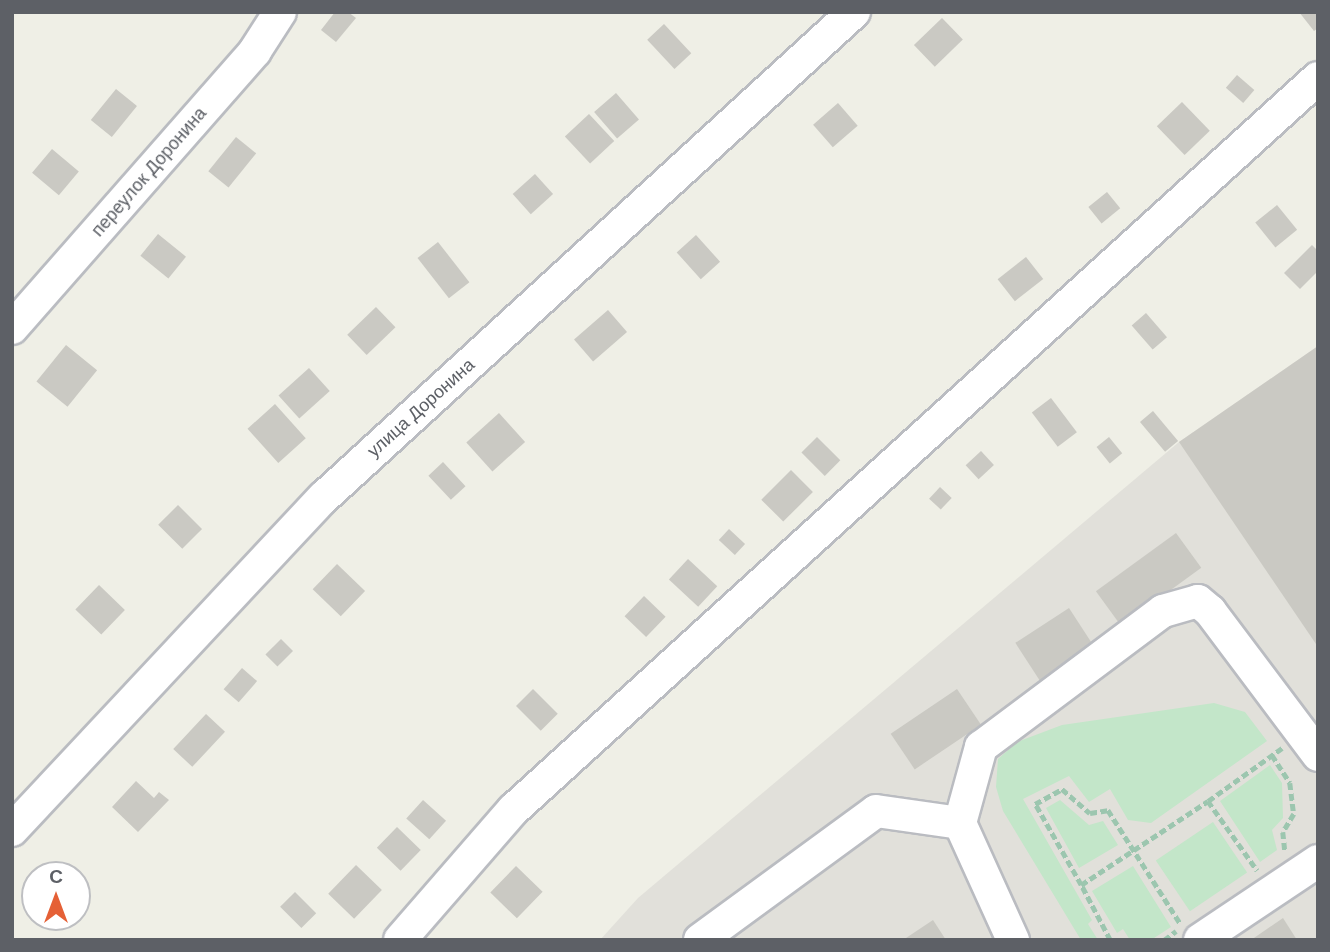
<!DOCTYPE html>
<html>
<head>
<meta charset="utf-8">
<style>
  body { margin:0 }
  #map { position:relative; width:1330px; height:952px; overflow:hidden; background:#efefe6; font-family:Helvetica,sans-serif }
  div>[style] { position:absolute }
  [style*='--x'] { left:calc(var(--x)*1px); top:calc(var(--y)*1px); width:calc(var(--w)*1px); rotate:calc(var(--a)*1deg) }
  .industrial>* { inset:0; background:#e1e0da }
  .green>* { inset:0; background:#c3e6c9; transform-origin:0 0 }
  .building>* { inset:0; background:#cac9c3; transform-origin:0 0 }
  .path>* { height:4.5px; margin-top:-2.25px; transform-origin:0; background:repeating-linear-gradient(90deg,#9cc6af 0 7px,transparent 0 10.5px) }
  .roads { filter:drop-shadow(2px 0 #babcc1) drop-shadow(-2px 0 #babcc1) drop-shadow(0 2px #babcc1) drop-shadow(0 -2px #babcc1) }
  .minor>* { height:32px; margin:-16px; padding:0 16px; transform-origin:16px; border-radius:16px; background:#fff }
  span { translate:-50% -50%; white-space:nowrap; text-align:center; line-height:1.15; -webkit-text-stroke:6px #fff; paint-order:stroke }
  .street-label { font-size:18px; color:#5d6066 }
  .frame { position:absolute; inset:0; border:14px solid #5d6066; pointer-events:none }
  .north { position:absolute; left:21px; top:861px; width:70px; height:70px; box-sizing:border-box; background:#fff; border:2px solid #bebfc2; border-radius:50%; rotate:0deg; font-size:19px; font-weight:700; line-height:28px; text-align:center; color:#5d6066 }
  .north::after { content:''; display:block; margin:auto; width:24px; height:32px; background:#e56036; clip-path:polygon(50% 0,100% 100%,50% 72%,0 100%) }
</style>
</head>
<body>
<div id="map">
  <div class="industrial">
    <div style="clip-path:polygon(1318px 346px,1318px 940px,600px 940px,638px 898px,1179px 442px)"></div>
  </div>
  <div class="green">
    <div style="clip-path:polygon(1214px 703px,1245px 712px,1267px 741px,1151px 823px,1128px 820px,1110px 789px,1089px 802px,1069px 776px,1023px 799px,1092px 920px,1088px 924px,1098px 940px,1081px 940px,1003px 811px,996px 787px,998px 759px,1017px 742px,1062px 725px)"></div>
    <div style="clip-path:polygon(1270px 765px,1282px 783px,1283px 818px,1272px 830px,1277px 850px,1260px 862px,1220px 801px)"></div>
    <div style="clip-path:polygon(1060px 800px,1089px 825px,1103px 821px,1118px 845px,1079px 868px,1046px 808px)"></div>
    <div style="left:1213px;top:822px;width:61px;height:69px;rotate:56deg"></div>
    <div style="clip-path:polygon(1133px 866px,1171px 927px,1151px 940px,1130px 940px,1123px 929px,1117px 933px,1092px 891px)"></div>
  </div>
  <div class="building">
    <div style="clip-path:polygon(335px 12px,348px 12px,356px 18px,336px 42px,321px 30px)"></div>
    <div style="clip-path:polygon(1299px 12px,1318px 12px,1318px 28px,1314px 31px)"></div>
    <div style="left:942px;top:18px;width:30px;height:39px;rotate:46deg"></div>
    <div style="left:664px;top:24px;width:40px;height:23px;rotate:47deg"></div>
    <div style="left:1237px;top:75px;width:23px;height:17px;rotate:41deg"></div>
    <div style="left:116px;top:89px;width:27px;height:40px;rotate:39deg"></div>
    <div style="left:616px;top:93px;width:35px;height:29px;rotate:49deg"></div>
    <div style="left:1182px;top:102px;width:40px;height:35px;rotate:46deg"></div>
    <div style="left:838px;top:103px;width:30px;height:33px;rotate:49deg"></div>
    <div style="left:589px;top:114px;width:37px;height:33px;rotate:47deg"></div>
    <div style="left:236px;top:137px;width:26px;height:44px;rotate:39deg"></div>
    <div style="left:52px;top:149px;width:35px;height:31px;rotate:40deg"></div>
    <div style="left:535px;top:174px;width:27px;height:30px;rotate:48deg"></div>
    <div style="left:1107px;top:192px;width:21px;height:24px;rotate:51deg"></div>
    <div style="left:1277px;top:205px;width:32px;height:28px;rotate:51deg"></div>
    <div style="left:158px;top:234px;width:36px;height:28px;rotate:39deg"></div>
    <div style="left:696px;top:235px;width:36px;height:26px;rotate:48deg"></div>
    <div style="left:438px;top:242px;width:51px;height:26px;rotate:52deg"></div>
    <div style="clip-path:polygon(1312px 245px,1318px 251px,1318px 271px,1300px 289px,1284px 273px)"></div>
    <div style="left:1026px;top:257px;width:28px;height:36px;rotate:52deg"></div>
    <div style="left:376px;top:307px;width:28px;height:40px;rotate:46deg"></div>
    <div style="left:608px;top:310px;width:29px;height:45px;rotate:49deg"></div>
    <div style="left:1146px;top:313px;width:32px;height:19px;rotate:49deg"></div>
    <div style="left:66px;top:345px;width:40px;height:47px;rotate:39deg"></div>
    <div style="clip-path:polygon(1318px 346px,1318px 647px,1179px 442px)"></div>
    <div style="left:309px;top:368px;width:31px;height:41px;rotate:48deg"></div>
    <div style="left:1051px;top:398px;width:43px;height:24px;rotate:53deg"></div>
    <div style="left:275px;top:404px;width:46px;height:37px;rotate:48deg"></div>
    <div style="left:1153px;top:411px;width:39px;height:17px;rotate:50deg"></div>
    <div style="left:499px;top:413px;width:39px;height:44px;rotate:48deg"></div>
    <div style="left:817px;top:437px;width:33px;height:22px;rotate:45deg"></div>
    <div style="left:1109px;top:437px;width:21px;height:16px;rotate:51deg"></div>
    <div style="left:981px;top:451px;width:19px;height:21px;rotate:47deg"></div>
    <div style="left:443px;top:462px;width:33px;height:20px;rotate:47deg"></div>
    <div style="left:791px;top:470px;width:31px;height:42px;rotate:45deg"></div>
    <div style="left:940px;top:487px;width:16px;height:16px;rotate:43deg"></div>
    <div style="left:178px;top:505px;width:34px;height:28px;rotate:45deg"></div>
    <div style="left:729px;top:529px;width:22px;height:15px;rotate:43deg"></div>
    <div style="left:1176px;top:533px;width:43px;height:99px;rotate:54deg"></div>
    <div style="left:688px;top:559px;width:40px;height:28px;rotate:43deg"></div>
    <div style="left:337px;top:564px;width:39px;height:35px;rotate:44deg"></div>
    <div style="left:99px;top:585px;width:36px;height:34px;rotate:44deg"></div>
    <div style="left:644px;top:596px;width:30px;height:28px;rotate:44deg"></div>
    <div style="left:1069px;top:608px;width:46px;height:64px;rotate:57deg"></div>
    <div style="left:281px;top:639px;width:17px;height:22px;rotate:45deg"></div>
    <div style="left:242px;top:668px;width:20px;height:28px;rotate:41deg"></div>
    <div style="left:533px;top:689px;width:35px;height:24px;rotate:45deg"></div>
    <div style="left:957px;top:689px;width:43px;height:80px;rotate:56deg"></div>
    <div style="left:206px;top:714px;width:26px;height:48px;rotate:43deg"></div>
    <div style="clip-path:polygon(136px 781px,154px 798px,159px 792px,169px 800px,138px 832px,112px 807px)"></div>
    <div style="left:423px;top:800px;width:31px;height:25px;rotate:42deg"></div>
    <div style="left:397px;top:827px;width:33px;height:29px;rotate:44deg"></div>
    <div style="left:356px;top:865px;width:36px;height:40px;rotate:44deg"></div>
    <div style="left:516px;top:866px;width:37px;height:37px;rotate:44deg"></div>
    <div style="left:295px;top:892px;width:30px;height:21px;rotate:45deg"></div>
    <div style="clip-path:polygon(1283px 918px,1297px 940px,1251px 940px)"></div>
    <div style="clip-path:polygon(933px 920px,946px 940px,903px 940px)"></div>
  </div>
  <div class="path">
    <div style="--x:1272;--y:755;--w:33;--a:57"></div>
    <div style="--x:1290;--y:783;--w:31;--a:83"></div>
    <div style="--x:1294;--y:814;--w:21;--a:121"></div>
    <div style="--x:1283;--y:832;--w:19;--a:84"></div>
    <div style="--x:1208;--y:801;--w:91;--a:-35.6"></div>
    <div style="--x:1081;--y:885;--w:93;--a:-119.6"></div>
    <div style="--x:1035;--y:804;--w:31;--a:-29"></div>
    <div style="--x:1062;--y:789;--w:37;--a:41"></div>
    <div style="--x:1090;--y:813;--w:18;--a:-9"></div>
    <div style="--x:1108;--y:810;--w:134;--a:57.5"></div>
    <div style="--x:1110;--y:940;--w:62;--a:-117.8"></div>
    <div style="--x:1081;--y:885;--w:152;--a:-33.5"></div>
    <div style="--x:1208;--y:801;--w:85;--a:54.6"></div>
    <div style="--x:1164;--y:940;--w:15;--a:-37"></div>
  </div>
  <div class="roads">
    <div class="minor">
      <div style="--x:12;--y:328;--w:368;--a:-48.7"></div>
      <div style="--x:255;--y:51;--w:46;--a:-57.3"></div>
      <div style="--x:12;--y:830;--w:455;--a:-46.9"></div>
      <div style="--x:323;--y:498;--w:720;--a:-42.47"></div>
      <div style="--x:400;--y:940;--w:172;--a:-49"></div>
      <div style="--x:513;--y:810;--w:1088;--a:-42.28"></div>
      <div style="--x:700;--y:940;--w:218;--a:-36.2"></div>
      <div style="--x:876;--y:811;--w:85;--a:8.1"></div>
      <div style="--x:1013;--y:940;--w:128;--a:-114.4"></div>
      <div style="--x:960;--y:823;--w:79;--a:-74.6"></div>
      <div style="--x:981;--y:747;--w:227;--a:-36.8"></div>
      <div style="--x:1163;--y:611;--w:36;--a:-16"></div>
      <div style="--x:1198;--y:601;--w:16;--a:40"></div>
      <div style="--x:1210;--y:611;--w:180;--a:53.1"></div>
      <div style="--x:1200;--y:940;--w:142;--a:-33.8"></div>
    </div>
  </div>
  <div class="street-label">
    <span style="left:149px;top:172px;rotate:-49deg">переулок Доронина</span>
    <span style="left:421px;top:408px;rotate:-42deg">улица Доронина</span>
  </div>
  <div class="frame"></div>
  <div class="north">С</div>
</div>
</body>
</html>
